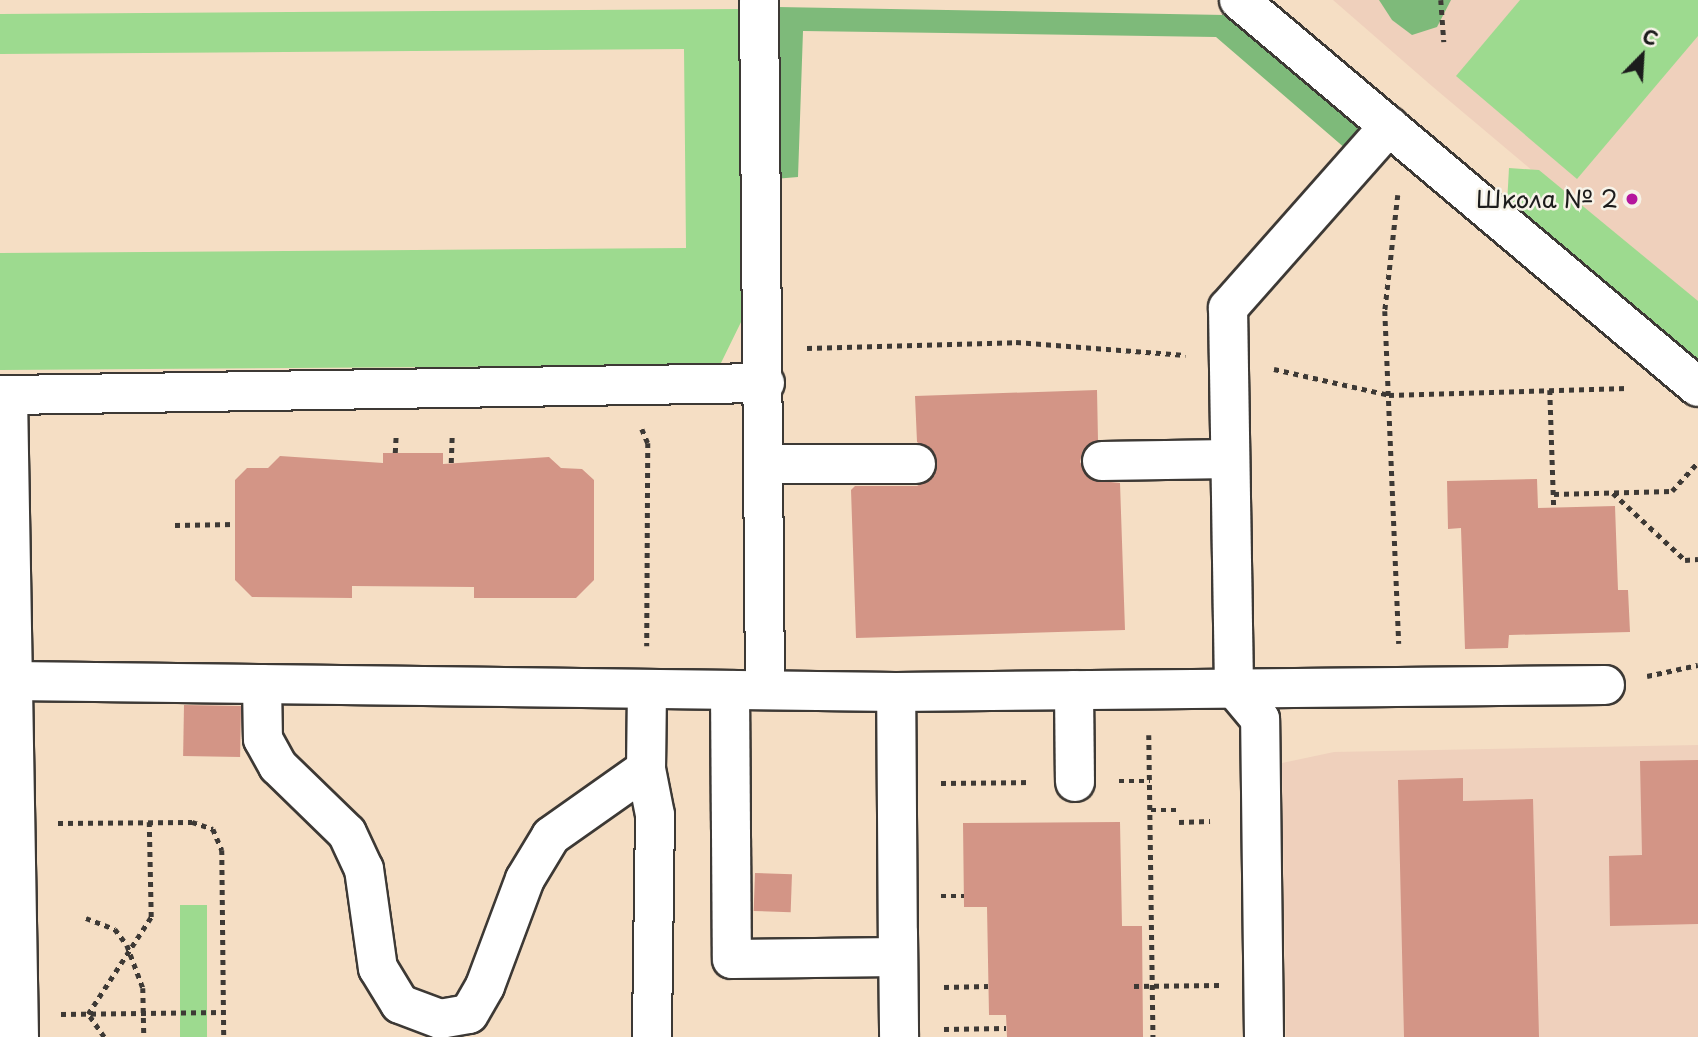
<!DOCTYPE html>
<meta charset="utf-8">
<style>
body{margin:0}
#map{position:relative;width:1698px;height:1037px;overflow:hidden;background:#f5dec4;font-family:"Playpen Sans",sans-serif}
div>[style]{position:absolute}
.built>*{inset:0;background:#efd0bc}
.green>*{inset:0;background:#9dda8f;transform-origin:0 0}
.forest>*{inset:0;background:#7eba7a}
.building>*{inset:0;background:#d39586;transform-origin:0 0}
.path>*{height:4.5px;margin-top:-2.25px;transform-origin:0;background:repeating-linear-gradient(90deg,#3d3935 0 5px,transparent 0 10px)}
.roads{filter:drop-shadow(2px 0 #3d3935) drop-shadow(-2px 0 #3d3935) drop-shadow(0 2px #3d3935) drop-shadow(0 -2px #3d3935)}
.minor>*{height:38px;margin:-19px;padding:0 19px;transform-origin:19px;border-radius:19px;background:#fff}
.dots>*{width:19px;height:19px;translate:-50% -50%;box-sizing:border-box;border:4px solid #f7f3e8;border-radius:50%}
span{translate:-50% -50%;white-space:nowrap;text-align:center;line-height:1.15;-webkit-text-stroke:5px #f7f3e8;paint-order:stroke}
.poi-label{font-size:24px;color:#1c1c1c}
.right{translate:-100% -50%;text-align:right}
.north{position:absolute;left:1607px;top:21px;width:70px;height:70px;-webkit-text-stroke:5px #f7f3e8;paint-order:stroke;rotate:24deg;font-size:19px;font-weight:700;line-height:28px;text-align:center;color:#1c1c1c}
.north::after{content:'';display:block;margin:auto;width:24px;height:32px;background:#1c1c1c;clip-path:polygon(50% 0,100% 100%,50% 72%,0 100%)}
</style>
<div id="map">
<div class="built">
<div style="clip-path:polygon(1333px 0,1698px 0,1698px 310px,1433px 87px)"></div>
<div style="clip-path:polygon(1698px 745px,1698px 1037px,1286px 1037px,1282px 763px,1334px 752px)"></div>
</div>
<div class="green">
<div style="clip-path:polygon(1520px 0,1698px 0,1698px 36px,1577px 179px,1456px 76px)"></div>
<div style="clip-path:polygon(740px 9px,743px 318px,720px 365px,0 370px,0 253px,686px 248px,684px 49px,0 54px,0 14px)"></div>
<div style="clip-path:polygon(1509px 168px,1539px 170px,1698px 301px,1698px 366px,1507px 204px)"></div>
<div style="left:180px;top:905px;width:27px;height:132px"></div>
</div>
<div class="forest">
<div style="clip-path:polygon(1379px 0,1451px 0,1437px 27px,1412px 35px,1392px 20px)"></div>
<div style="clip-path:polygon(777px 7px,1225px 15px,1362px 130px,1346px 149px,1216px 37px,803px 31px,798px 177px,774px 179px)"></div>
</div>
<div class="building">
<div style="clip-path:polygon(1097px 390px,1098px 440px,1083px 450px,1080px 462px,1092px 480px,1120px 483px,1125px 630px,856px 638px,851px 490px,855px 486px,917px 486px,935px 475px,935px 454px,917px 442px,915px 396px)"></div>
<div style="clip-path:polygon(383px 453px,443px 453px,443px 464px,549px 457px,561px 468px,582px 469px,594px 480px,594px 580px,576px 598px,474px 598px,474px 587px,352px 586px,352px 598px,252px 597px,235px 580px,235px 480px,247px 468px,268px 468px,280px 456px,383px 463px)"></div>
<div style="clip-path:polygon(1537px 479px,1538px 508px,1615px 506px,1618px 590px,1628px 590px,1630px 632px,1509px 635px,1508px 648px,1465px 649px,1461px 528px,1448px 529px,1447px 481px)"></div>
<div style="left:184px;top:705px;width:57px;height:51px;rotate:1deg"></div>
<div style="clip-path:polygon(1698px 760px,1698px 924px,1610px 926px,1609px 856px,1642px 855px,1640px 761px)"></div>
<div style="clip-path:polygon(1463px 778px,1463px 801px,1533px 799px,1539px 1037px,1404px 1037px,1398px 780px)"></div>
<div style="clip-path:polygon(1120px 822px,1122px 926px,1142px 926px,1143px 1037px,1007px 1037px,1006px 1015px,989px 1015px,987px 907px,964px 907px,963px 823px)"></div>
<div style="left:755px;top:873px;width:37px;height:38px;rotate:2deg"></div>
</div>
<div class="path">
<div style="left:1441px;top:0;width:42px;rotate:85.9deg"></div>
<div style="left:1398px;top:195px;width:117px;rotate:96.4deg"></div>
<div style="left:1385px;top:311px;width:333px;rotate:87.6deg"></div>
<div style="left:807px;top:348px;width:209px;rotate:-1.6deg"></div>
<div style="left:1016px;top:342px;width:170px;rotate:4.4deg"></div>
<div style="left:1274px;top:369px;width:118px;rotate:12.7deg"></div>
<div style="left:1389px;top:395px;width:238px;rotate:-1.7deg"></div>
<div style="left:1550px;top:390px;width:118px;rotate:88.1deg"></div>
<div style="left:642px;top:429px;width:15px;rotate:67deg"></div>
<div style="left:648px;top:443px;width:203px;rotate:90.3deg"></div>
<div style="left:395px;top:453px;width:20px;rotate:-87deg"></div>
<div style="left:451px;top:463px;width:30px;rotate:-88deg"></div>
<div style="left:1613px;top:493px;width:98px;rotate:42.9deg"></div>
<div style="left:1685px;top:560px;width:13px;rotate:-4deg"></div>
<div style="left:1554px;top:494px;width:118px;rotate:-1.5deg"></div>
<div style="left:1672px;top:491px;width:39px;rotate:-48deg"></div>
<div style="left:175px;top:525px;width:60px;rotate:-1deg"></div>
<div style="left:1647px;top:676px;width:52px;rotate:-12.2deg"></div>
<div style="left:1149px;top:735px;width:302px;rotate:89.2deg"></div>
<div style="left:1119px;top:781px;width:31px"></div>
<div style="left:941px;top:783px;width:89px;rotate:-0.6deg"></div>
<div style="left:1151px;top:810px;width:28px"></div>
<div style="left:1179px;top:822px;width:31px;rotate:-2deg"></div>
<div style="left:58px;top:823px;width:134px;rotate:-0.4deg"></div>
<div style="left:192px;top:822px;width:22px;rotate:18deg"></div>
<div style="left:213px;top:829px;width:23px;rotate:67deg"></div>
<div style="left:222px;top:850px;width:187px;rotate:89.4deg"></div>
<div style="left:941px;top:896px;width:23px"></div>
<div style="left:86px;top:918px;width:31px;rotate:21deg"></div>
<div style="left:115px;top:929px;width:20px;rotate:53deg"></div>
<div style="left:127px;top:945px;width:46px;rotate:69.6deg"></div>
<div style="left:143px;top:988px;width:49px;rotate:88.8deg"></div>
<div style="left:1134px;top:986px;width:86px;rotate:-0.7deg"></div>
<div style="left:944px;top:987px;width:44px;rotate:-1.3deg"></div>
<div style="left:61px;top:1014px;width:163px;rotate:-0.7deg"></div>
<div style="left:944px;top:1029px;width:62px;rotate:-0.9deg"></div>
<div style="left:104px;top:1037px;width:28px;rotate:-125deg"></div>
<div style="left:88px;top:1014px;width:116px;rotate:-57deg"></div>
<div style="left:151px;top:917px;width:95px;rotate:-91.2deg"></div>
</div>
<div class="roads">
<div class="minor">
<div style="left:759px;top:0;width:690px;rotate:89.5deg"></div>
<div style="left:1239px;top:0;width:600px;rotate:40.14deg"></div>
<div style="left:0;top:395px;width:8px"></div>
<div style="left:8px;top:395px;width:642px;rotate:89.02deg"></div>
<div style="left:8px;top:395px;width:757px;rotate:-0.91deg"></div>
<div style="left:1102px;top:461px;width:128px;rotate:-0.9deg"></div>
<div style="left:765px;top:464px;width:151px"></div>
<div style="left:13px;top:681px;width:883px;rotate:0.71deg"></div>
<div style="left:896px;top:692px;width:709px;rotate:-0.57deg"></div>
<div style="left:262px;top:684px;width:55px;rotate:89deg"></div>
<div style="left:263px;top:739px;width:31px;rotate:61deg"></div>
<div style="left:278px;top:766px;width:96px;rotate:44.2deg"></div>
<div style="left:347px;top:833px;width:40px;rotate:65deg"></div>
<div style="left:364px;top:869px;width:100px;rotate:82deg"></div>
<div style="left:378px;top:968px;width:42px;rotate:58.6deg"></div>
<div style="left:400px;top:1004px;width:43px;rotate:20.6deg"></div>
<div style="left:440px;top:1019px;width:29px;rotate:-10deg"></div>
<div style="left:469px;top:1014px;width:32px;rotate:-60deg"></div>
<div style="left:485px;top:986px;width:114px;rotate:-69.5deg"></div>
<div style="left:525px;top:879px;width:50px;rotate:-58.8deg"></div>
<div style="left:551px;top:836px;width:116px;rotate:-35.2deg"></div>
<div style="left:647px;top:689px;width:80px;rotate:90.7deg"></div>
<div style="left:646px;top:769px;width:47px;rotate:78.9deg"></div>
<div style="left:655px;top:815px;width:222px;rotate:90.8deg"></div>
<div style="left:730px;top:690px;width:269px;rotate:89.6deg"></div>
<div style="left:732px;top:959px;width:166px;rotate:-0.7deg"></div>
<div style="left:898px;top:957px;width:265px;rotate:-90.4deg"></div>
<div style="left:1074px;top:690px;width:92px;rotate:89.4deg"></div>
<div style="left:898px;top:933px;width:104px;rotate:89.4deg"></div>
<div style="left:1264px;top:1037px;width:318px;rotate:-90.7deg"></div>
<div style="left:1260px;top:719px;width:40px;rotate:-130deg"></div>
<div style="left:1234px;top:688px;width:380px;rotate:-90.9deg"></div>
<div style="left:1228px;top:308px;width:243px;rotate:-48.5deg"></div>
</div>
</div>
<div class="dots">
<div style="left:1632px;top:199px;background:#b5179e"></div>
</div>
<div class="poi-label">
<span class="right" style="left:1618px;top:199px">Школа № 2</span>
</div>
<div class="north">С</div>
</div>
